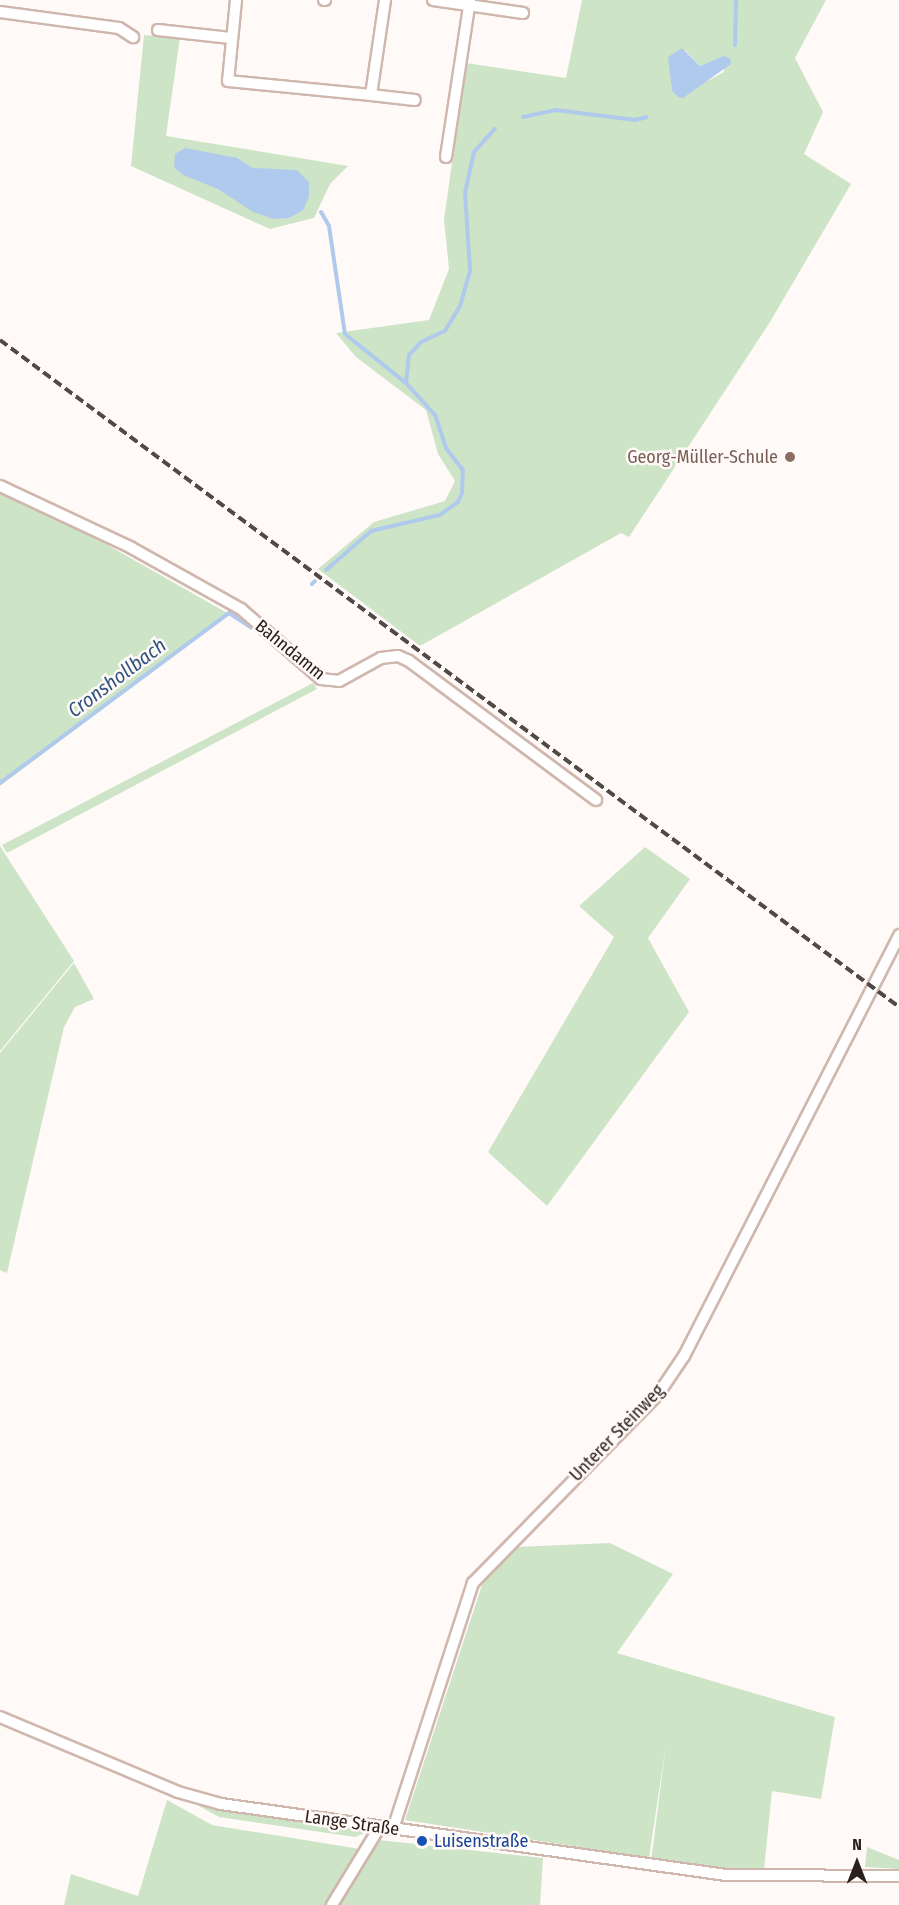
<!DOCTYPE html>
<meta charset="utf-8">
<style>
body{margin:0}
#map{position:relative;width:899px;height:1905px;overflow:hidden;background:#fffaf8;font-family:"Fira Sans Condensed",sans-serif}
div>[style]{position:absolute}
.green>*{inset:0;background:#cde4c6}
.water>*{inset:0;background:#afcaec}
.stream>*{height:4px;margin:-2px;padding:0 2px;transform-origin:2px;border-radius:2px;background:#afcaec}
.roads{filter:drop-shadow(2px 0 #cfb7ad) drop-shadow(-2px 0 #cfb7ad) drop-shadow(0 2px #cfb7ad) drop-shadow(0 -2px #cfb7ad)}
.minor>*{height:10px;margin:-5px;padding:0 5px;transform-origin:5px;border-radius:5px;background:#fff}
.rail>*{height:4px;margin-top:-2px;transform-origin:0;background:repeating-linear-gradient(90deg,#514945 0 9px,transparent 0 13.5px)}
.dots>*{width:16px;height:16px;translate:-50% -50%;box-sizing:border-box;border:3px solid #fffaf8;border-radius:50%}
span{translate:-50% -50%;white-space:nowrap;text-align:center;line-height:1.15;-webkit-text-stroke:5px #fffaf8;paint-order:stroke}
.education-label{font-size:18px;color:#785e54}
.right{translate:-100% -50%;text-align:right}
.street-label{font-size:18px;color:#2a211d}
.transit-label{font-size:18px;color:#164399}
.left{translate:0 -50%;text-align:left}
.water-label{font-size:20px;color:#2d5380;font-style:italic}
.north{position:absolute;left:827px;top:1833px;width:60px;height:60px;-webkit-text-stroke:4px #fffaf8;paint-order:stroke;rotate:0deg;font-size:16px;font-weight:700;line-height:24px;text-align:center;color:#2a211d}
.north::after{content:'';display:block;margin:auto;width:21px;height:27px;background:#2a211d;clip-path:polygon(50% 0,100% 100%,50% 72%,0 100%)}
</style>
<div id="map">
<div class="green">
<div style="clip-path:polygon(evenodd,582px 0,826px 0,795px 58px,823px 112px,804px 154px,851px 184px,770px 322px,629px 537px,621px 533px,420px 646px,318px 569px,374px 522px,445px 501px,455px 481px,438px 454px,426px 410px,356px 357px,336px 333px,429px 320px,449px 269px,444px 220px,466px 63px,566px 78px,582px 0,685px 50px,700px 66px,723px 56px,724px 72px,678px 97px,672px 91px,670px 71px,685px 50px)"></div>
<div style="clip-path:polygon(144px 35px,180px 38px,166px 136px,348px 166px,330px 184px,314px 218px,270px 229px,131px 166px)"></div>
<div style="clip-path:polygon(0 493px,83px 531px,229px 614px,0 786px)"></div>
<div style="clip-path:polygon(313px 683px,317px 689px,7px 853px,2px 845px)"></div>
<div style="clip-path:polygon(0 846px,74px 961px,0 1051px)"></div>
<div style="clip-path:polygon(645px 847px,690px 879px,648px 938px,689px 1012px,547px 1206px,488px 1152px,614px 937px,579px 906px)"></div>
<div style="clip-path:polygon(74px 963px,94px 999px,75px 1007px,64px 1027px,7px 1273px,0 1270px,0 1053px)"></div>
<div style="clip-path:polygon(610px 1543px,673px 1574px,617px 1653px,835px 1717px,821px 1799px,772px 1791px,764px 1869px,729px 1871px,651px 1862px,666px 1744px,649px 1858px,405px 1820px,482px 1585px,517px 1547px)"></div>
<div style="clip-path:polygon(167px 1800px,212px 1825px,360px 1849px,326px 1905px,64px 1905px,71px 1874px,138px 1896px)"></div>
<div style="clip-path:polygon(188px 1800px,218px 1808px,369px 1831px,355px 1837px,219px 1817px)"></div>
<div style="clip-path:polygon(379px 1840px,543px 1858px,540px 1905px,339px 1905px)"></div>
<div style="clip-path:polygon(867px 1847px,899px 1860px,899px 1869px,865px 1867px)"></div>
</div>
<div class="water">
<div style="clip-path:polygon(682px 48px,700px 66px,723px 56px,730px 58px,731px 64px,683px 98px,678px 97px,672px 91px,668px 57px)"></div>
<div style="clip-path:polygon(185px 148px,237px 158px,253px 168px,297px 170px,309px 182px,309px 197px,303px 210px,289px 218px,274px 219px,253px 212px,218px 189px,183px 175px,174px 167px,175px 154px)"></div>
</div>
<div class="stream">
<div style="left:735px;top:45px;width:45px;rotate:-88.7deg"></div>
<div style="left:523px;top:117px;width:33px;rotate:-12deg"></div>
<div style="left:555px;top:110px;width:81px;rotate:7.1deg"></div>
<div style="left:635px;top:120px;width:12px;rotate:-14deg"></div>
<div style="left:321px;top:212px;width:16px;rotate:60deg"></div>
<div style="left:329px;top:226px;width:109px;rotate:81.6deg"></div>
<div style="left:345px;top:334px;width:78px;rotate:38.8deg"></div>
<div style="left:326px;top:570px;width:60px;rotate:-40.9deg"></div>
<div style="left:371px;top:531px;width:71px;rotate:-13.1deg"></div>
<div style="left:440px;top:515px;width:22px;rotate:-36deg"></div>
<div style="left:458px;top:502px;width:10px;rotate:-66deg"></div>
<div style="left:462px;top:493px;width:23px;rotate:-88deg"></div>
<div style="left:463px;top:470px;width:28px;rotate:-128deg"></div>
<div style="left:446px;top:448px;width:35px;rotate:-108deg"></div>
<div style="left:435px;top:415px;width:43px;rotate:-132.2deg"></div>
<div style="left:406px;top:383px;width:28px;rotate:-84deg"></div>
<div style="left:409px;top:355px;width:18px;rotate:-47deg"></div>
<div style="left:421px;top:342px;width:26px;rotate:-25deg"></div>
<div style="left:445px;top:331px;width:29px;rotate:-59deg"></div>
<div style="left:460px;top:306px;width:37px;rotate:-74deg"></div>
<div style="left:470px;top:270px;width:77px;rotate:-93.7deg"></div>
<div style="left:465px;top:193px;width:42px;rotate:-77.6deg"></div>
<div style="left:474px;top:152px;width:31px;rotate:-48deg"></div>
<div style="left:312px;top:584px;width:4px;rotate:-45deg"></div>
<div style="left:0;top:783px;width:285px;rotate:-36.6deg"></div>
<div style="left:229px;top:613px;width:27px;rotate:33deg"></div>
</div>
<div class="roads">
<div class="minor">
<div style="left:236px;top:0;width:81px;rotate:95.6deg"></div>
<div style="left:228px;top:81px;width:144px;rotate:5.6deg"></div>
<div style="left:371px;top:95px;width:96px;rotate:-81.6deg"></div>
<div style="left:324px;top:0;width:1px"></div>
<div style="left:433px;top:0;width:91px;rotate:8.2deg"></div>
<div style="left:0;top:12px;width:120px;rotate:7.7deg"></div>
<div style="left:119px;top:28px;width:17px;rotate:33deg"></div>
<div style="left:158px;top:30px;width:73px;rotate:6.3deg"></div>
<div style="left:371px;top:95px;width:44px;rotate:6.5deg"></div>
<div style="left:446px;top:157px;width:159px;rotate:-81.3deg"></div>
<div style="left:0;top:486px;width:144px;rotate:25.1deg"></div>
<div style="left:130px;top:547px;width:127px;rotate:29.2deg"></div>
<div style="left:241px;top:609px;width:106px;rotate:41.2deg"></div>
<div style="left:321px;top:679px;width:18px;rotate:6deg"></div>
<div style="left:339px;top:681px;width:48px;rotate:-28.7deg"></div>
<div style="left:381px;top:658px;width:17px;rotate:-7deg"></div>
<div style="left:398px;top:656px;width:12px;rotate:24deg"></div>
<div style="left:409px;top:661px;width:233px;rotate:36.6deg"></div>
<div style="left:0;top:1717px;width:193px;rotate:22.8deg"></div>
<div style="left:178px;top:1792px;width:45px;rotate:15.6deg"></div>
<div style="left:221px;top:1804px;width:510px;rotate:8deg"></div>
<div style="left:726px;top:1875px;width:173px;rotate:0.3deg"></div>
<div style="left:393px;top:1829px;width:259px;rotate:-72deg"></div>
<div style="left:473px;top:1583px;width:266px;rotate:-45.6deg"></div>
<div style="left:659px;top:1393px;width:45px;rotate:-56deg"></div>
<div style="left:684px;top:1356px;width:473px;rotate:-62.9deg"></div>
<div style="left:332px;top:1905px;width:90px;rotate:-58.6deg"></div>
</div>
</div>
<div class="rail">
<div style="left:0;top:340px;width:1119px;rotate:36.57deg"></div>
</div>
<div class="dots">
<div style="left:790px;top:457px;background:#8d6e63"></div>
<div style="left:422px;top:1841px;background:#1a4fb4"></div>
</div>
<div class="education-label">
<span class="right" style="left:778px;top:457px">Georg-Müller-Schule</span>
</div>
<div class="street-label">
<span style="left:290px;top:650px;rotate:39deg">Bahndamm</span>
<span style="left:617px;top:1433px;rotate:-46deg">Unterer Steinweg</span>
<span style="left:352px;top:1823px;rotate:8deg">Lange Straße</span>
</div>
<div class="transit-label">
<span class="left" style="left:434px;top:1841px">Luisenstraße</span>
</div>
<div class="water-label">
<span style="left:117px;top:678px;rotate:-37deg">Cronshollbach</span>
</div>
<div class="north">N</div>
</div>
